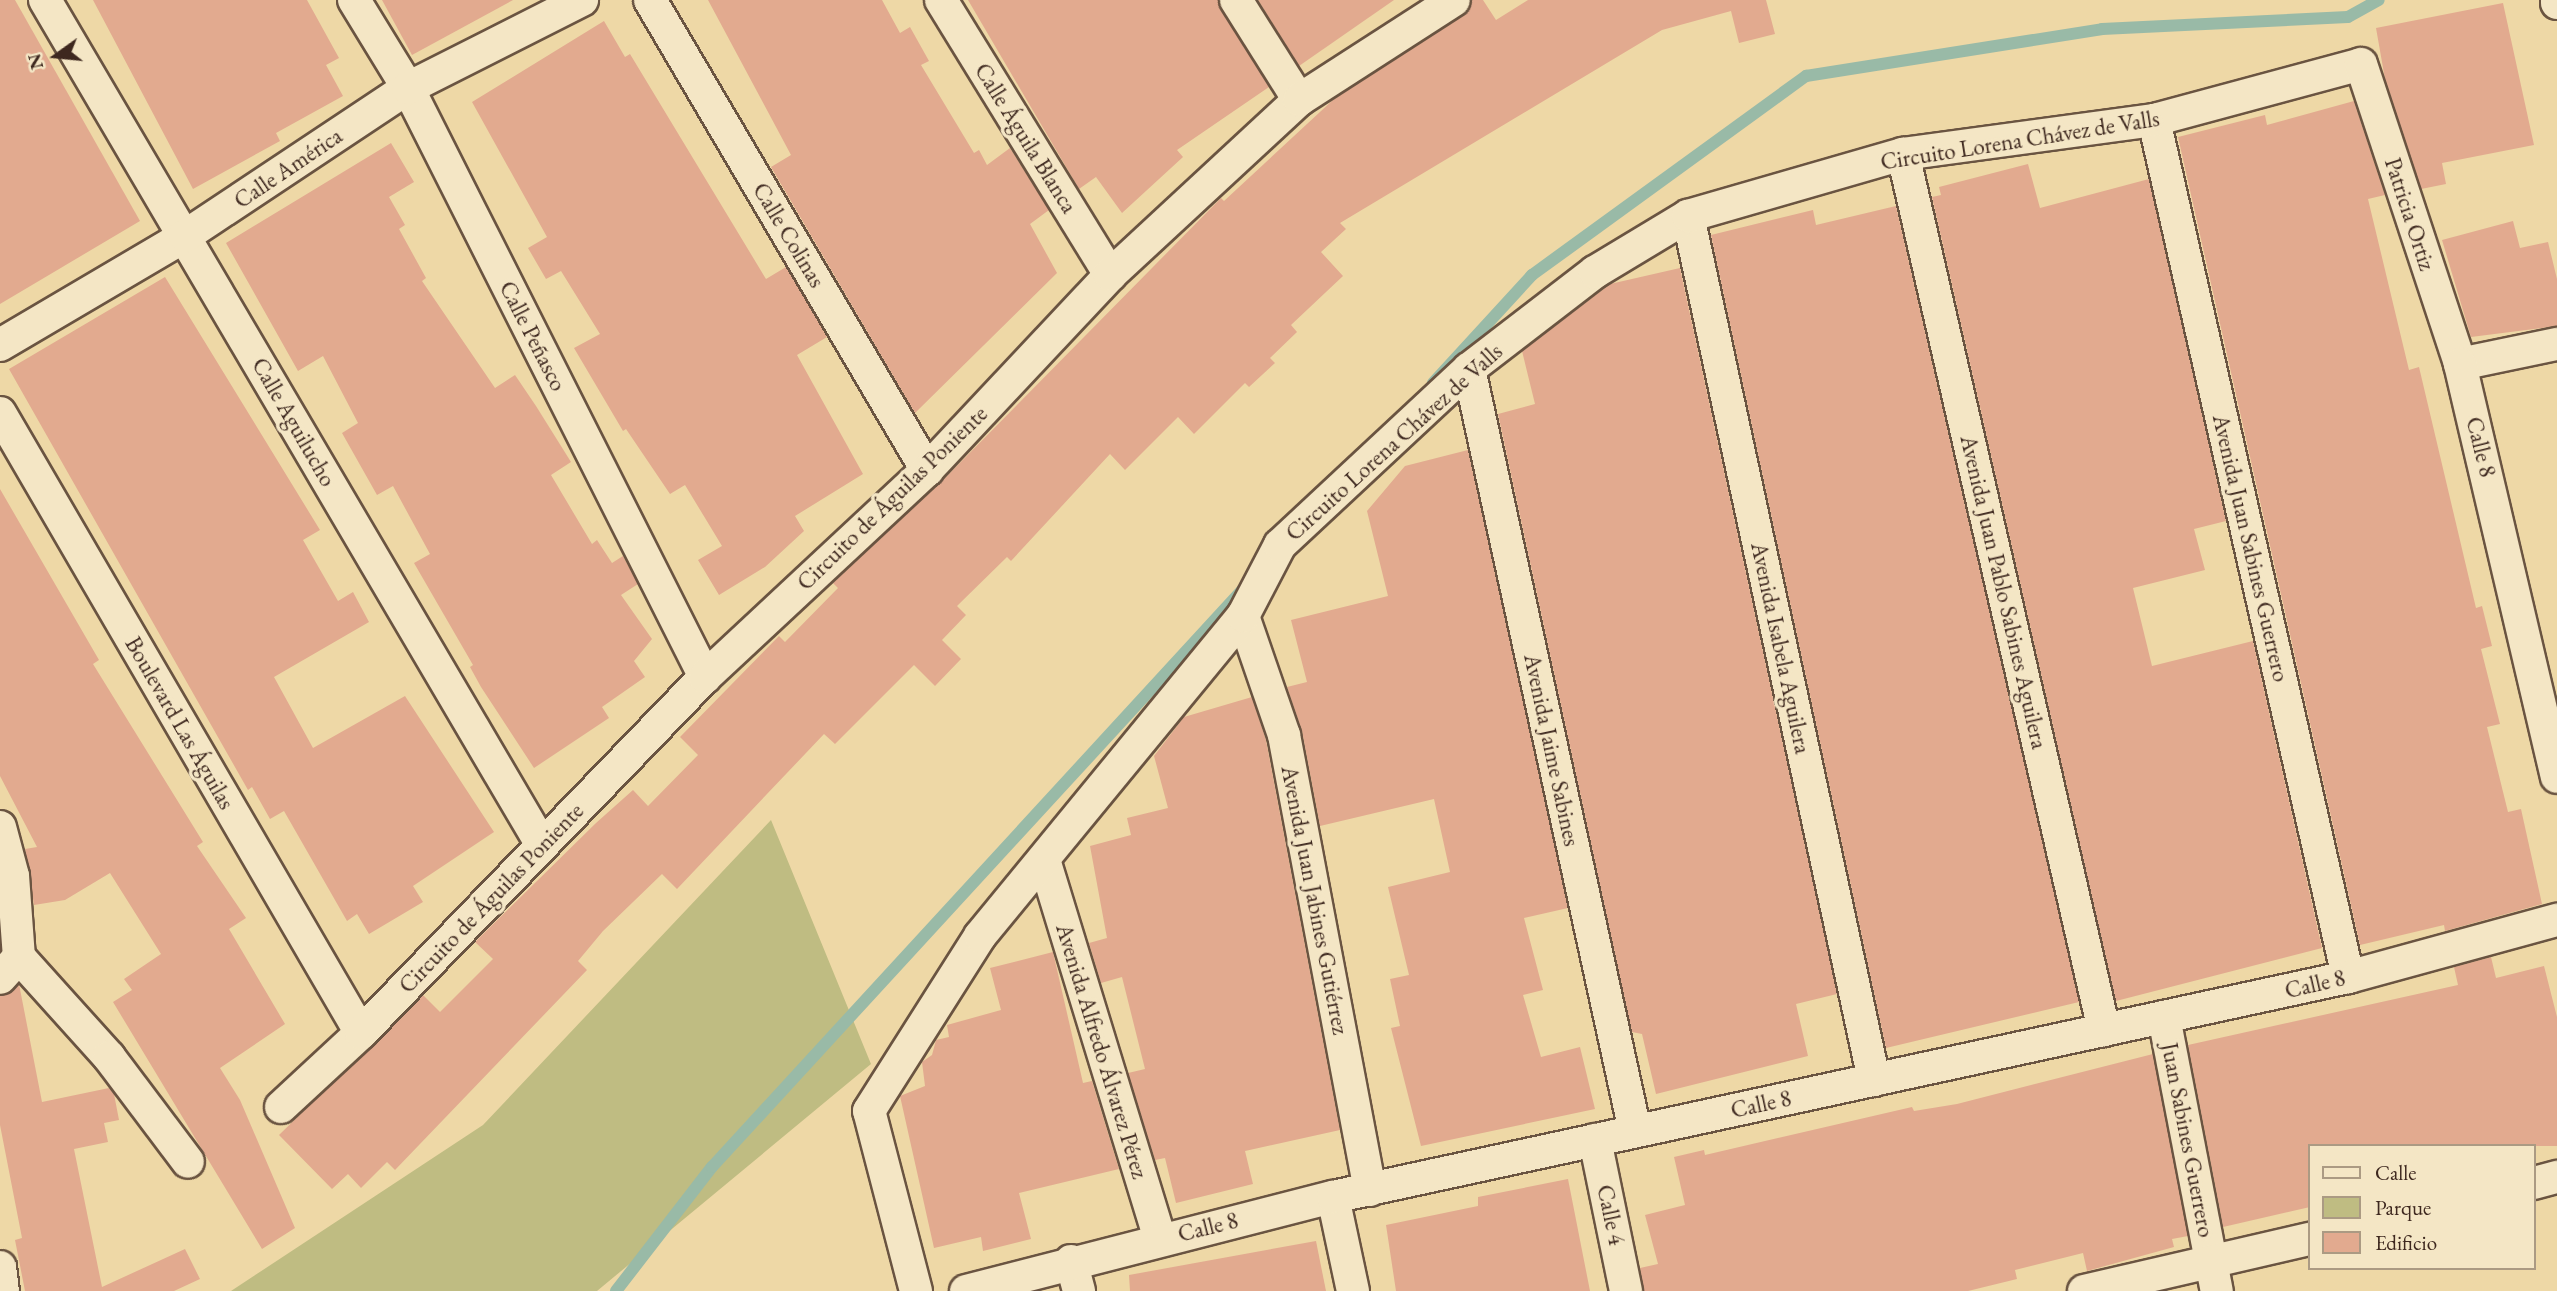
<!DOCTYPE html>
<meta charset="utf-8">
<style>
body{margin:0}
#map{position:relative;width:2557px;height:1291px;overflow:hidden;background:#eed8a6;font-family:"EB Garamond",serif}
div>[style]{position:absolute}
.green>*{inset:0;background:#bfbc82}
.stream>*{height:12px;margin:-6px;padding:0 6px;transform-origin:6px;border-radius:6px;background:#99baa7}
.building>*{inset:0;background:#e2aa8f}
.roads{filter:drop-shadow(2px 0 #6a5441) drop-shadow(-2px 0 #6a5441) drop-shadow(0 2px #6a5441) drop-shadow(0 -2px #6a5441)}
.minor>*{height:32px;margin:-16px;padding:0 16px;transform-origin:16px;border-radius:16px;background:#f4e6c5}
span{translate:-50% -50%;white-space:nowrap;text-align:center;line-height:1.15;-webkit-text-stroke:7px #f4e6c5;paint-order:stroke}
.street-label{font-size:23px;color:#3e281f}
.legend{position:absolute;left:2308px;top:1144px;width:228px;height:126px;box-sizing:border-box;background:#f4e6c5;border:2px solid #ab9a83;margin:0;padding:9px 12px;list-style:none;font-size:21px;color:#3e281f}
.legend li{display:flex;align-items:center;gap:14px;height:35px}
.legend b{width:35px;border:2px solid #ab9a83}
.north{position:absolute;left:21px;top:21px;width:70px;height:70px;-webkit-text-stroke:5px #f4e6c5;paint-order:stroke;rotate:255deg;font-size:19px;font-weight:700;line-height:28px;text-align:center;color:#3e281f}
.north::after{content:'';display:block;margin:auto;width:24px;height:32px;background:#3e281f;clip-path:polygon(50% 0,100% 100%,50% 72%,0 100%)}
</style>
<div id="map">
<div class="green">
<div style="clip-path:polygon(771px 820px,871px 1064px,597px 1291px,231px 1291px,483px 1125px)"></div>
</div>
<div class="stream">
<div style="left:1433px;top:383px;width:147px;rotate:-47.5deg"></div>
<div style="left:1532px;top:275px;width:339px;rotate:-36deg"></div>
<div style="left:1806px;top:76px;width:300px;rotate:-9deg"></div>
<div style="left:2102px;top:29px;width:246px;rotate:-2.8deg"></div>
<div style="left:2348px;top:17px;width:35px;rotate:-29deg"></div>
<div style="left:616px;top:1291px;width:157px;rotate:-52.3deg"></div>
<div style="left:712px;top:1167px;width:788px;rotate:-47.42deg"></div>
</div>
<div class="building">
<div style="clip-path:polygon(0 0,15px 0,140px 221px,0 304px)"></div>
<div style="clip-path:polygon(93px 0,307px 0,339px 58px,326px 65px,343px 96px,276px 133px,280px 141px,193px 189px)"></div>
<div style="clip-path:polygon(382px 0,513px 0,412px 55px)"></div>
<div style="clip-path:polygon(708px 0,882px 0,900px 33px,910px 27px,929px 61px,921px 65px,974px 153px,979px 150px,987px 165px,1010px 148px,1049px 210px,1030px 224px,1057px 273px,915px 413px,771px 167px,791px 155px)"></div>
<div style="clip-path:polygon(968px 0,1218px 0,1269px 87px,1177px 150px,1183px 157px,1122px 213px,1096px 177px,1079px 189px)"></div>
<div style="clip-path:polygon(1258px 0,1394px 0,1299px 66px)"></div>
<div style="clip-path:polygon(1472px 0,1483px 0,1496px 20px,1528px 0,1766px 0,1775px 34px,1739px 43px,1731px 11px,1662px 30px,1340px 223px,1346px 229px,1321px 252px,1343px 276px,1291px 325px,1297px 332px,1270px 358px,1275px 363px,1249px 387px,1245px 383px,1194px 434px,1178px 417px,1125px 470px,1110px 454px,1011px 561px,1007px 557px,957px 606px,966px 615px,942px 640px,961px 659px,935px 686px,914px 665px,835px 744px,824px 734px,677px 889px,662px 874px,603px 931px,578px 961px,587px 970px,395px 1170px,387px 1162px,361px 1188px,348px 1174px,332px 1189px,279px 1135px,423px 995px,440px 1012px,493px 959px,475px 942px,596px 823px,633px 790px,648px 806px,698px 755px,680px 737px,779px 636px,785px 642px,838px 588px,833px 583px,940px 483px,1221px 198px,1224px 201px,1334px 99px,1464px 15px)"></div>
<div style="clip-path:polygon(2503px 3px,2534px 145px,2442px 163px,2446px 184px,2421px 189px,2385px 79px,2376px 28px)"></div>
<div style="clip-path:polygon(604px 21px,625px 57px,630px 54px,766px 279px,786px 267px,827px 337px,797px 355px,863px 474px,795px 516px,804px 531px,765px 567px,719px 595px,698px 560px,722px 546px,685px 485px,670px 494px,626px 429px,623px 431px,574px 348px,600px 334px,561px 271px,546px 279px,528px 248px,547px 237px,472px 102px)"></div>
<div style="clip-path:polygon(2354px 101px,2385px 195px,2368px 199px,2409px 370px,2419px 367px,2476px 608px,2482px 606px,2492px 646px,2481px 649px,2500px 724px,2487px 727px,2508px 812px,2521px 809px,2542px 904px,2445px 931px,2444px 925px,2360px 945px,2178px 137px,2265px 115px,2267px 125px)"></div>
<div style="clip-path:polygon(391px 143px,414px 182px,389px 197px,405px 225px,399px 229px,426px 278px,422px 281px,495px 388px,515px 375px,536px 406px,571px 462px,551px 475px,592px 544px,597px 540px,612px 563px,623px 556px,638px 584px,621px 595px,652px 639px,634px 661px,645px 677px,602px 707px,609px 718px,534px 768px,481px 687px,470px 667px,473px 665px,414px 563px,430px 554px,393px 486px,377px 495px,342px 433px,358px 423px,323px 356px,298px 371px,226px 243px)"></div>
<div style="clip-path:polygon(2028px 164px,2040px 208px,2149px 179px,2226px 521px,2194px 529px,2205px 570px,2133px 588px,2152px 666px,2253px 641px,2322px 948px,2116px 1001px,1932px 197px,1941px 195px,1939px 187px)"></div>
<div style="clip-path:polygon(1896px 206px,2079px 1002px,1886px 1048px,1711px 235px,1813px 210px,1816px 225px)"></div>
<div style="clip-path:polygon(2513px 221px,2520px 248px,2548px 242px,2557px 279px,2557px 326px,2471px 337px,2442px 240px)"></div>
<div style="clip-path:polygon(1680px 268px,1837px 994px,1796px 1004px,1808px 1056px,1656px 1094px,1642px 1034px,1632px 1032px,1498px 414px,1535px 404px,1522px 351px,1610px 284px)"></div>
<div style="clip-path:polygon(165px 277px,320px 530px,303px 540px,338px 601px,353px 592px,369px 622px,274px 677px,313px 748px,405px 696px,494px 832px,413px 886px,423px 902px,369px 934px,357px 914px,347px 921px,284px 811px,270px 819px,252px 787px,248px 790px,9px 369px)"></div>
<div style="clip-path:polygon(1468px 450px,1568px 908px,1524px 918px,1543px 990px,1523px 995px,1541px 1057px,1580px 1047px,1595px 1109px,1421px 1146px,1391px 1028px,1400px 1026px,1390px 979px,1409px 975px,1388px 887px,1450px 872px,1434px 799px,1320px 826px,1302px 731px,1287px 687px,1307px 682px,1291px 620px,1388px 596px,1367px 511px,1405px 466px)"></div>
<div style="clip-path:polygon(0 489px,99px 660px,93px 664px,203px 842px,197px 846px,246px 918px,229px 929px,285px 1024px,220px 1068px,240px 1100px,295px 1228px,262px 1249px,113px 1002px,132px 990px,124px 979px,161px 954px,110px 873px,65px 900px,34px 905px,25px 849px,37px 847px,0 776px)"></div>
<div style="clip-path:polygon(1252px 697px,1266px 740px,1340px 1130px,1245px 1151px,1253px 1184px,1176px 1203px,1165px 1158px,1155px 1160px,1128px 1073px,1145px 1069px,1122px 977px,1101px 983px,1089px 943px,1107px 938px,1090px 846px,1131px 835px,1127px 818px,1168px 808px,1154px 756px,1184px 717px)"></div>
<div style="clip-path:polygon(1053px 952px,1083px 1083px,1092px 1081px,1119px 1169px,1019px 1193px,1031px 1239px,983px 1251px,981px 1237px,934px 1248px,900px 1096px,925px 1086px,922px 1062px,932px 1055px,936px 1040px,949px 1037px,947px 1025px,1001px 1010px,990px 968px)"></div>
<div style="clip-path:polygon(2491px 957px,2496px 978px,2544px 966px,2557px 1017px,2557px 1146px,2310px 1146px,2310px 1207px,2223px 1227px,2188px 1045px,2458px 985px,2454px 967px)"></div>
<div style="clip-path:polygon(19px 984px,42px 1102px,109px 1088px,114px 1094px,119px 1120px,104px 1123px,108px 1142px,74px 1149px,102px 1287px,185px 1249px,200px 1279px,174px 1291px,25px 1291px,15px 1240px,22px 1238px,0 1125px,0 996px)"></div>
<div style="clip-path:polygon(2153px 1054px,2188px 1236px,2172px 1239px,2174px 1247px,2087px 1271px,2083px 1253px,2015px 1270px,2017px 1279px,1968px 1291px,1644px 1291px,1640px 1268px,1658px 1264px,1645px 1215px,1685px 1205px,1674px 1157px,1704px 1150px,1705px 1155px,1912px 1107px,1914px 1111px,1957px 1104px)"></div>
<div style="clip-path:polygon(1568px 1179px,1590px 1291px,1396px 1291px,1386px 1225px,1478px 1206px,1478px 1197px)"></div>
<div style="clip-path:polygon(1316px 1241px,1326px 1291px,1130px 1291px,1129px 1275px)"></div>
</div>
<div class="roads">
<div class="minor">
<div style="left:45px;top:0;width:980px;rotate:59.54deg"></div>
<div style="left:354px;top:0;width:103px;rotate:58.5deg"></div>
<div style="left:408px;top:88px;width:660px;rotate:63.24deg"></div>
<div style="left:650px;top:0;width:546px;rotate:59.49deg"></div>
<div style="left:941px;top:0;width:323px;rotate:58.4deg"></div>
<div style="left:1236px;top:0;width:118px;rotate:57.8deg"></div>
<div style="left:2557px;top:0;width:3px;rotate:90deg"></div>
<div style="left:2154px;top:120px;width:879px;rotate:77.24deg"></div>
<div style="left:1903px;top:154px;width:899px;rotate:77.08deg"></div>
<div style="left:1688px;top:216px;width:884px;rotate:77.85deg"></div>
<div style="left:0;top:345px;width:215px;rotate:-30.5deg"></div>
<div style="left:185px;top:236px;width:268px;rotate:-33.6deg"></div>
<div style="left:408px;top:88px;width:195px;rotate:-26.8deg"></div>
<div style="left:2460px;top:364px;width:99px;rotate:-11.7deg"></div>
<div style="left:1469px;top:369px;width:780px;rotate:77.71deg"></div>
<div style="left:0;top:413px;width:717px;rotate:59.79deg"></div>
<div style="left:1243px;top:616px;width:126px;rotate:71deg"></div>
<div style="left:1284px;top:735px;width:463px;rotate:79.3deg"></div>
<div style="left:0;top:827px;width:51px;rotate:75.1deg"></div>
<div style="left:13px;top:876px;width:81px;rotate:85.8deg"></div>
<div style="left:19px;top:957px;width:28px;rotate:132deg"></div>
<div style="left:1045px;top:863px;width:393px;rotate:73deg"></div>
<div style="left:19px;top:957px;width:135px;rotate:48deg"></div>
<div style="left:109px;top:1057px;width:131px;rotate:53deg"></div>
<div style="left:2164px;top:1017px;width:279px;rotate:79.1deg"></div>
<div style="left:281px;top:1107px;width:109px;rotate:-42.8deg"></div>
<div style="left:361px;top:1033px;width:495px;rotate:-46deg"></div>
<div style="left:705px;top:677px;width:304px;rotate:-43deg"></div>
<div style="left:927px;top:470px;width:267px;rotate:-46.8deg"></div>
<div style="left:1110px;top:275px;width:258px;rotate:-42.8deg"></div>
<div style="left:1299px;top:100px;width:184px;rotate:-32.8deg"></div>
<div style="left:1595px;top:1140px;width:154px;rotate:78.4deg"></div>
<div style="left:2534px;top:1183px;width:24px;rotate:-15deg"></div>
<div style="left:1333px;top:1197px;width:96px;rotate:78deg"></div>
<div style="left:1071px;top:1261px;width:31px;rotate:75deg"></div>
<div style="left:0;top:1267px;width:24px;rotate:83deg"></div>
<div style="left:916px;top:1291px;width:186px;rotate:-104.6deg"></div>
<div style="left:869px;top:1111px;width:207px;rotate:-57.6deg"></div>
<div style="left:980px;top:936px;width:414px;rotate:-50.6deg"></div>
<div style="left:1243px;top:616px;width:80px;rotate:-62.5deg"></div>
<div style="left:1280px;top:545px;width:258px;rotate:-43deg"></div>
<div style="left:1469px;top:369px;width:159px;rotate:-37.6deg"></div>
<div style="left:1595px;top:272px;width:109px;rotate:-31.1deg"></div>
<div style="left:1688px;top:216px;width:224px;rotate:-16.1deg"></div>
<div style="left:1903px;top:154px;width:253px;rotate:-7.7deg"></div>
<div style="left:2154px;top:120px;width:214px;rotate:-15.1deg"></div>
<div style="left:2361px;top:64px;width:316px;rotate:71.7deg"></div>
<div style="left:2460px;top:364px;width:424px;rotate:76.8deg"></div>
<div style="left:966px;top:1291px;width:379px;rotate:-14.4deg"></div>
<div style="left:1333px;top:1197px;width:1039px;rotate:-12.23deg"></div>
<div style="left:2348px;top:977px;width:217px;rotate:-15.3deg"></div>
<div style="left:2084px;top:1291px;width:232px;rotate:-13deg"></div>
</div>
</div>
<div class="street-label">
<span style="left:1026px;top:138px;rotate:58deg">Calle Águila Blanca</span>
<span style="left:2020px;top:140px;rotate:-9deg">Circuito Lorena Chávez de Valls</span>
<span style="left:288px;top:168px;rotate:-34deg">Calle América</span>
<span style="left:2410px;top:214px;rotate:72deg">Patricia Ortiz</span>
<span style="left:789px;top:235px;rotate:59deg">Calle Colinas</span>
<span style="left:533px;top:336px;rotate:63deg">Calle Peñasco</span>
<span style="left:294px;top:422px;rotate:60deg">Calle Aguilucho</span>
<span style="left:1394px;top:442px;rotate:-42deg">Circuito Lorena Chávez de Valls</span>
<span style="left:2481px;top:447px;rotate:76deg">Calle 8</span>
<span style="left:892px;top:498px;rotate:-44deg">Circuito de Águilas Poniente</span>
<span style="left:2251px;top:548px;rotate:77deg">Avenida Juan Sabines Guerrero</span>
<span style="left:2004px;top:592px;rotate:77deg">Avenida Juan Pablo Sabines Aguilera</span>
<span style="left:1781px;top:648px;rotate:78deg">Avenida Isabela Aguilera</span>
<span style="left:180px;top:723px;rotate:60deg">Boulevard Las Águilas</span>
<span style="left:1552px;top:750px;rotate:78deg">Avenida Jaime Sabines</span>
<span style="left:491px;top:898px;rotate:-46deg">Circuito de Águilas Poniente</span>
<span style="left:1315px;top:900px;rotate:79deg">Avenida Juan Jabines Gutiérrez</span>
<span style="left:2315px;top:984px;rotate:-13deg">Calle 8</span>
<span style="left:1102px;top:1051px;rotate:73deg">Avenida Alfredo Álvarez Pérez</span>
<span style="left:1761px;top:1104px;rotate:-12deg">Calle 8</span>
<span style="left:2188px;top:1140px;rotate:79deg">Juan Sabines Guerrero</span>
<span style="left:1611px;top:1215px;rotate:78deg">Calle 4</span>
<span style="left:1208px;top:1227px;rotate:-14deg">Calle 8</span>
</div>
<ul class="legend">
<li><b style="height:9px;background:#f4e6c5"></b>Calle</li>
<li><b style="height:19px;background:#bfbc82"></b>Parque</li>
<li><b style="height:19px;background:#e2aa8f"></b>Edificio</li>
</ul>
<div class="north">N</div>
</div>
